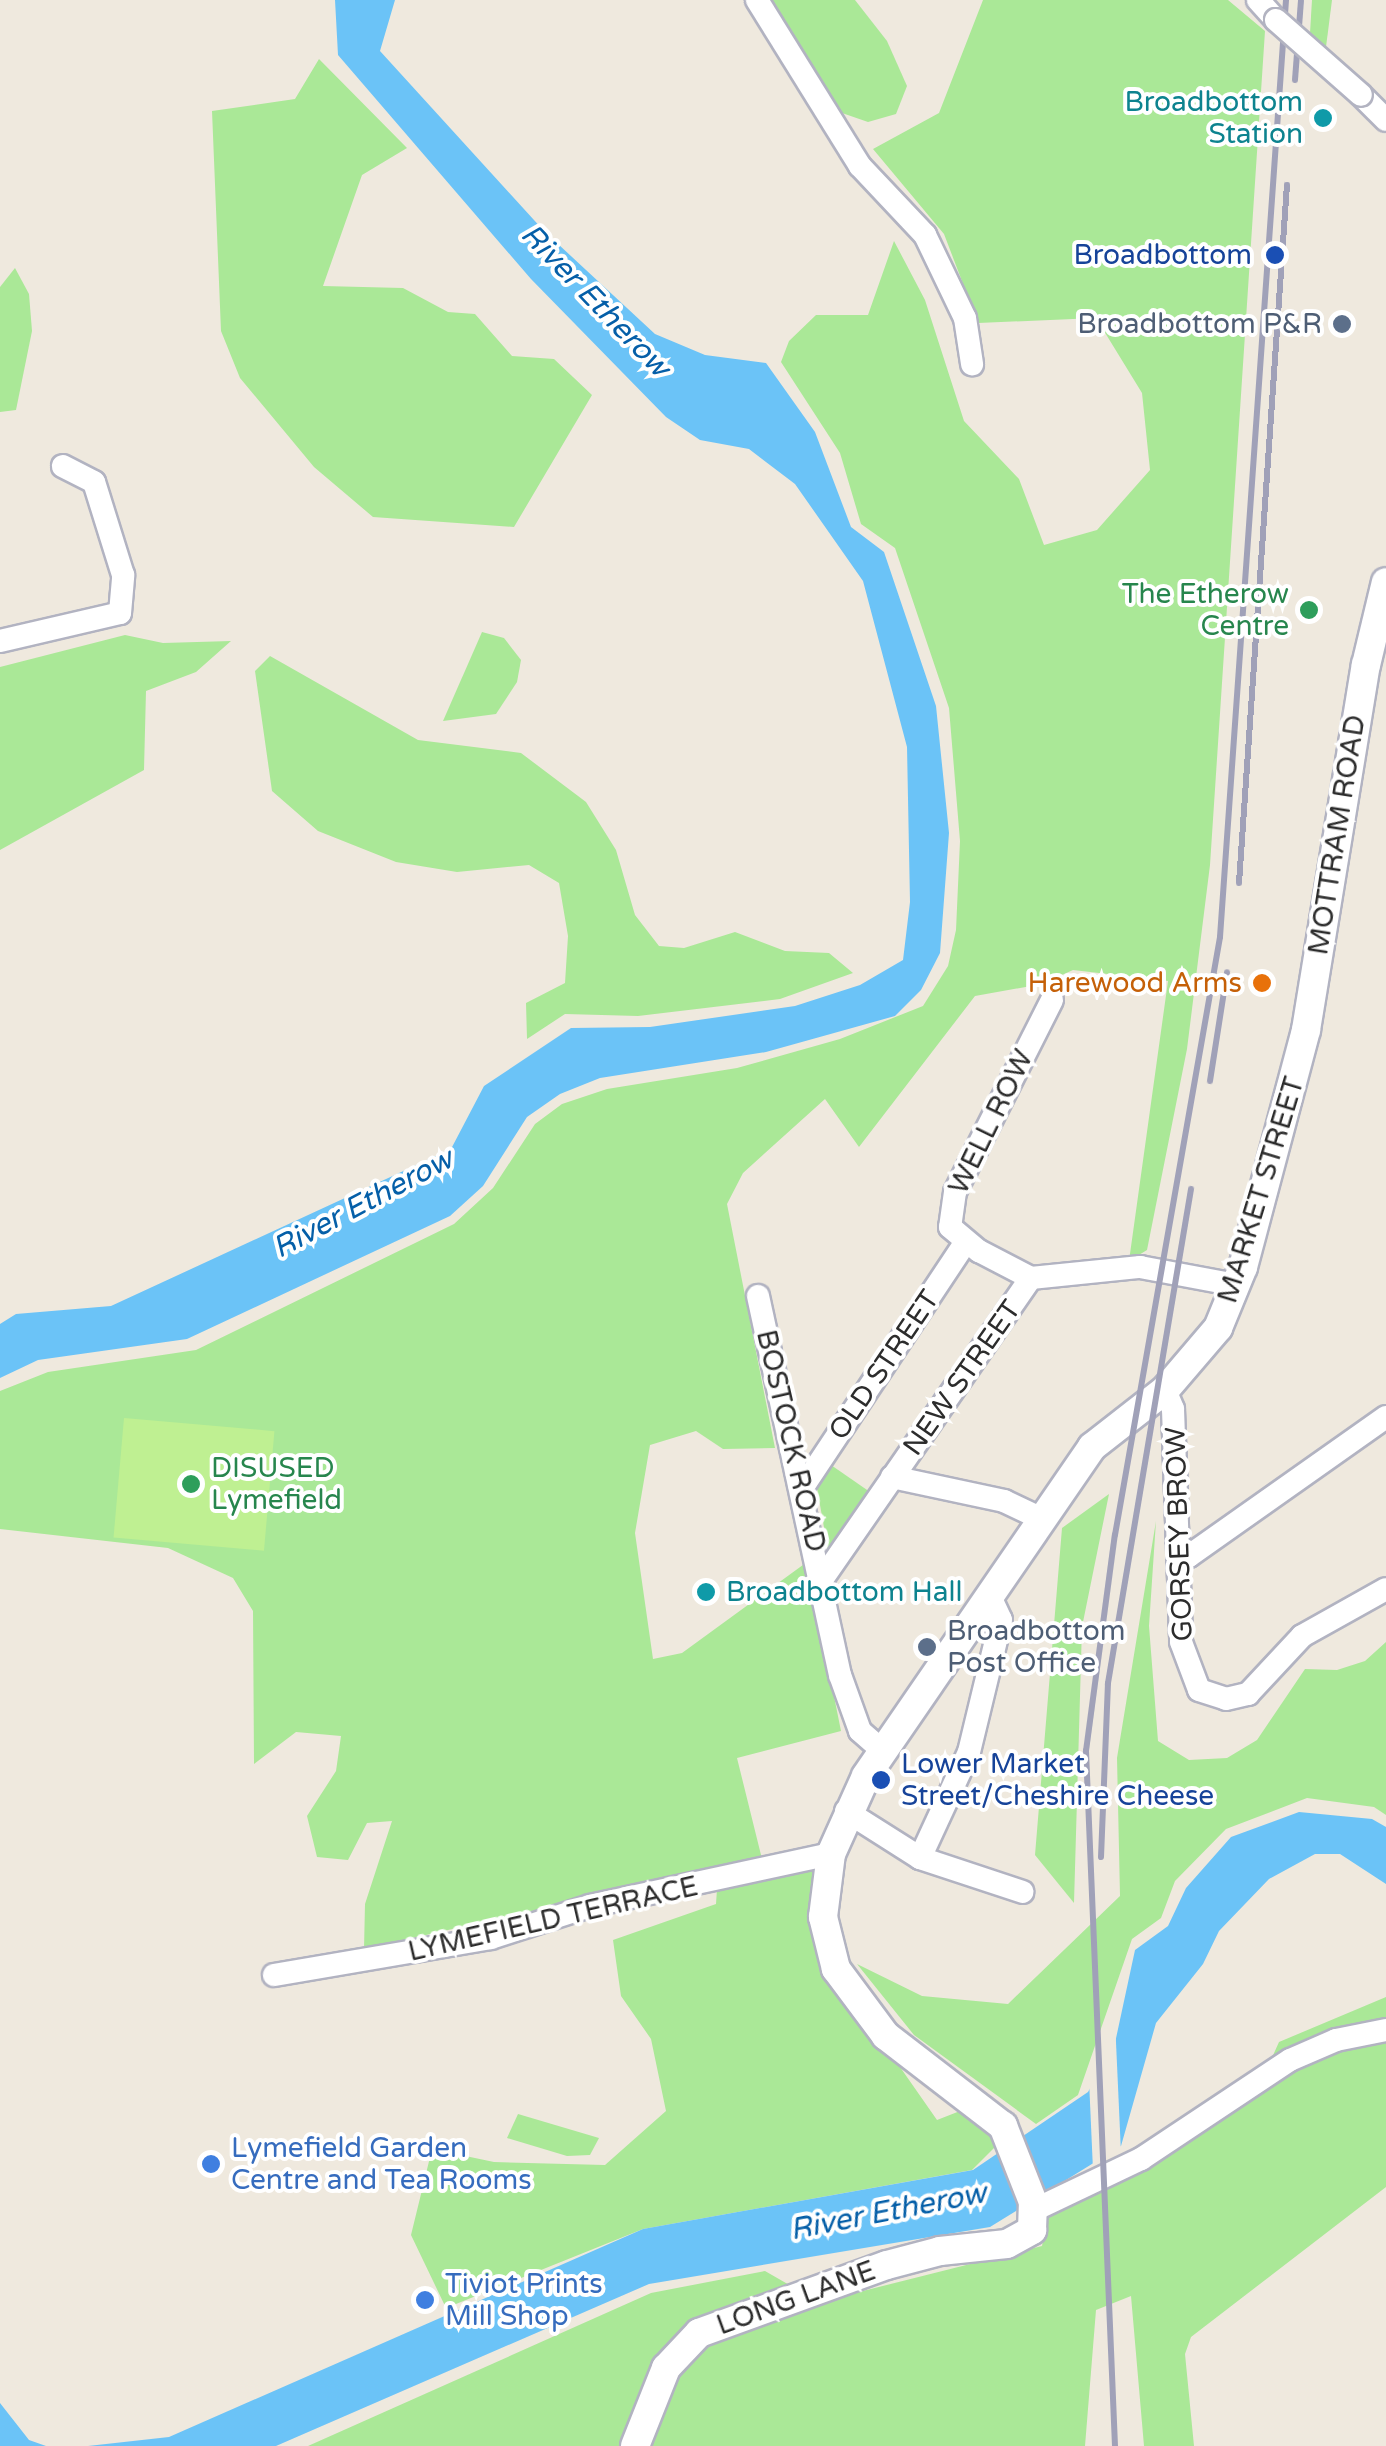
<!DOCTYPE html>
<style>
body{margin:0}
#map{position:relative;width:1386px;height:2446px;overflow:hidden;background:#efe9de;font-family:"Varela Round",sans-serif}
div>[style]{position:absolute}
.green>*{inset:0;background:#aae897}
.pitch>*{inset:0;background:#bff092;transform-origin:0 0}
.water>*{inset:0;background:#6bc3f7}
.pier>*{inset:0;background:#efe9de}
.roads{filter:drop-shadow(2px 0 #b2b3c1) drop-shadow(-2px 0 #b2b3c1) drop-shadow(0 2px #b2b3c1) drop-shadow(0 -2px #b2b3c1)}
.minor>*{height:22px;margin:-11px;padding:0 11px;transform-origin:11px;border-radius:11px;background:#fff}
.tertiary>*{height:28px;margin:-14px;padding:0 14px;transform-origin:14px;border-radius:14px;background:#fff}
.rail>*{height:6px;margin:-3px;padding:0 3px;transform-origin:3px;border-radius:3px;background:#a0a1b8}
.bridges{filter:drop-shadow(2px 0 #b2b3c1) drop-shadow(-2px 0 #b2b3c1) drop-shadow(0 2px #b2b3c1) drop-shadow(0 -2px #b2b3c1)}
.minor-bridge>*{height:22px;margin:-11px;padding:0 11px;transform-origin:11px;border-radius:11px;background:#fff}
.dots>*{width:28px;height:28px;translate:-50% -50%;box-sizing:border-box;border:5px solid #fff;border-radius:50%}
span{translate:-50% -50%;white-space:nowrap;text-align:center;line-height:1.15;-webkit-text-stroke:8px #fff;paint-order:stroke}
.culture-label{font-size:28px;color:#0d838f}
.right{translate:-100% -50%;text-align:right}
.left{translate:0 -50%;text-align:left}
.transit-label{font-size:28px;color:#164399}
.service-label{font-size:28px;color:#4e5e75}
.leisure-label{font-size:28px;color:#27864d}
.street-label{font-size:28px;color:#2c2c2c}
.food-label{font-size:28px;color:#c56008}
.shop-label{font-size:28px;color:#366cbe}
.water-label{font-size:30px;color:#055fa8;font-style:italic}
</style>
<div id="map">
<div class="green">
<div style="clip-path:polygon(770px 0,855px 0,887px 41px,907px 86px,896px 114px,868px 122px,842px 113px)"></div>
<div style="clip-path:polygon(983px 0,1228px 0,1265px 31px,1210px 865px,1187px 1049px,1147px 1250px,1129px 1261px,1168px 981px,1073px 970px,1042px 984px,975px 996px,859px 1147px,825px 1099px,743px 1173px,727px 1204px,775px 1448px,723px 1449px,696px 1431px,650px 1445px,635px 1533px,653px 1659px,682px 1653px,807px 1562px,841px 1731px,737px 1758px,762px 1859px,364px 1949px,365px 1904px,392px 1821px,367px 1823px,348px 1860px,317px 1857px,307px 1816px,336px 1771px,341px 1736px,296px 1732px,254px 1764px,253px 1611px,233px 1578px,168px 1548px,0 1529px,0 1391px,48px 1372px,196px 1350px,454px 1224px,493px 1188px,535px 1124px,562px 1104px,607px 1089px,737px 1068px,840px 1039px,923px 1006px,948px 966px,956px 930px,960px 841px,949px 708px,895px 548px,861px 524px,840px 453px,781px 362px,789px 341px,816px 315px,868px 315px,894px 241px,925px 300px,964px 421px,1019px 479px,1044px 545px,1097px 530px,1150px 470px,1142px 393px,1096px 318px,978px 323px,944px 234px,873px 149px,939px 113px)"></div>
<div style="clip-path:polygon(1312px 0,1332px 0,1326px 47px,1310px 33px)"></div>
<div style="clip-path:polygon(319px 59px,407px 148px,362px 175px,323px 286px,403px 288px,448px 312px,475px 314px,512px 356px,554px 359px,592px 395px,514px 527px,373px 517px,314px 467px,240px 378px,221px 331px,212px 111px,295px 99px)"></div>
<div style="clip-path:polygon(15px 268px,29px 294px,32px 331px,16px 410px,0 412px,0 287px)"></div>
<div style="clip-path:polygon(482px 632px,504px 638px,521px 660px,517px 682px,496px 714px,443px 721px)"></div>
<div style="clip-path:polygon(125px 635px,163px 643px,231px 641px,196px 672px,146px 691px,144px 770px,0 850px,0 667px)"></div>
<div style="clip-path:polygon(270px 656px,418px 740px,521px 753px,586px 802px,616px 850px,635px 915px,659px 946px,684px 948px,735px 932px,785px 951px,829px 953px,853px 973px,780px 999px,638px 1016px,565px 1014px,527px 1039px,526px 1003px,565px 983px,568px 936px,559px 883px,529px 865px,457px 872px,396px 862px,318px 831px,272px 791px,255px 671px)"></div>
<div style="clip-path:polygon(831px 1465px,870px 1492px,828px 1550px,817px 1488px)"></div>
<div style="clip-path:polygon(1109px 1494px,1082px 1627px,1074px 1903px,1035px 1855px,1062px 1528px)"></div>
<div style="clip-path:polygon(1156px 1521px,1149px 1626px,1158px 1741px,1189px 1760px,1227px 1758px,1257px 1740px,1305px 1669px,1337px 1670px,1365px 1661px,1386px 1642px,1386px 1815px,1374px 1807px,1307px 1798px,1226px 1829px,1175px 1881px,1161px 1918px,1132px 1939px,1078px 2095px,1036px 2124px,914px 2035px,857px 1964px,922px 1996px,1008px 2004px,1120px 1896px,1117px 1758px)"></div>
<div style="clip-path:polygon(814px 1868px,814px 1943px,843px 2005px,893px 2057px,937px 2120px,960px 2111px,1003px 2139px,972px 2170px,643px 2229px,446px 2308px,411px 2235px,432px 2149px,494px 2162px,605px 2165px,666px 2111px,651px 2039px,621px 1996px,613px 1940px,716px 1904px,717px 1889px)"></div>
<div style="clip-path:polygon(1386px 1997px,1386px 2187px,1191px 2337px,1185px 2354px,1194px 2446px,1144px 2446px,1131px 2296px,1096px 2310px,1085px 2446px,308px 2446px,651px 2293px,765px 2271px,819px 2302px,1042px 2246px,1049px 2209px,1261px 2082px,1279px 2042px)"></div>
<div style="clip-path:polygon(518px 2114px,599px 2138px,590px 2155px,567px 2156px,507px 2138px)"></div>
</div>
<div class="pitch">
<div style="left:124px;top:1418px;width:151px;height:120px;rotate:5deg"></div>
</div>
<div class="water">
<div style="clip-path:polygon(335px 0,395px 0,380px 51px,544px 231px,655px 334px,705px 355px,766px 363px,815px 432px,851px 527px,884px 552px,936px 706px,949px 833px,940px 953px,921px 990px,895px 1016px,766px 1052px,600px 1078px,560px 1094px,527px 1117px,483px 1186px,450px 1216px,187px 1339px,38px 1360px,0 1378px,0 1324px,16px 1314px,111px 1306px,451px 1149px,484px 1086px,571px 1028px,650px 1027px,795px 1006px,860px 985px,903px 960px,910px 902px,907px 747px,863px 581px,795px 484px,749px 449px,700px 440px,666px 417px,531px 279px,338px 55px)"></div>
<div style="clip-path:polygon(1299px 1812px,1372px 1819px,1386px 1827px,1386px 1884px,1340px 1854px,1315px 1854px,1269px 1879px,1219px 1931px,1203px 1964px,1156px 2023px,1121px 2146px,990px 2227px,649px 2284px,276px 2446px,88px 2446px,169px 2437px,643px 2229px,973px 2170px,1088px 2092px,1115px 2043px,1135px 1950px,1168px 1926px,1186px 1888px,1231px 1837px)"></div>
<div style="clip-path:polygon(0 2403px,29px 2440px,46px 2446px,0 2446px)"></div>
</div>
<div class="pier">
<div style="clip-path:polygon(1115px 2020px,1121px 2153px,1093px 2170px,1089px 2080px)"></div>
</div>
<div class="roads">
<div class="minor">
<div style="left:757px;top:0;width:195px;rotate:58.2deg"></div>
<div style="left:860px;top:166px;width:95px;rotate:46.7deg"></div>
<div style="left:925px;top:235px;width:92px;rotate:64.3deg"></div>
<div style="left:965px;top:318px;width:47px;rotate:81.3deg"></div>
<div style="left:1258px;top:0;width:27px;rotate:48deg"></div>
<div style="left:1361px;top:95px;width:35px;rotate:45deg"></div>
<div style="left:0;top:641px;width:123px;rotate:-13.1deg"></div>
<div style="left:120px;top:613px;width:38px;rotate:-85deg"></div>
<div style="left:123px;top:575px;width:97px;rotate:-107.3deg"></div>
<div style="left:94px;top:482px;width:35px;rotate:-153deg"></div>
<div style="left:1052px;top:1000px;width:215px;rotate:116.8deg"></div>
<div style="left:955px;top:1192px;width:35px;rotate:98deg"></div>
<div style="left:950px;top:1227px;width:38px;rotate:40deg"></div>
<div style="left:979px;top:1251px;width:59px;rotate:27.4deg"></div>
<div style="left:1031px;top:1278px;width:110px;rotate:-5.8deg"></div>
<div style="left:1140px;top:1267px;width:98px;rotate:10.6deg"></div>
<div style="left:758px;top:1296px;width:388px;rotate:77.8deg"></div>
<div style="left:840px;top:1675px;width:59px;rotate:70.3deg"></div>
<div style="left:860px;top:1731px;width:30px;rotate:41deg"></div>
<div style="left:1165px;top:1390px;width:21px;rotate:67deg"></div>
<div style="left:1173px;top:1409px;width:233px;rotate:88deg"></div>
<div style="left:1181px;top:1642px;width:51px;rotate:69.4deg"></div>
<div style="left:1199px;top:1690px;width:28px;rotate:18deg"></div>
<div style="left:1226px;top:1699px;width:23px;rotate:-13deg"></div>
<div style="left:1248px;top:1694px;width:79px;rotate:-47deg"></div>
<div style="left:1302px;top:1636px;width:96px;rotate:-29.2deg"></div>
<div style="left:892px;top:1477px;width:115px;rotate:12.1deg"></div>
<div style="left:1004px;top:1501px;width:42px;rotate:25.3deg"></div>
<div style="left:803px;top:1487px;width:293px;rotate:-56.4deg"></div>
<div style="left:1179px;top:1557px;width:10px;rotate:-6deg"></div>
<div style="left:1189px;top:1556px;width:241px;rotate:-35.2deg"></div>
<div style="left:823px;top:1578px;width:365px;rotate:-55.3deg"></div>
<div style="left:846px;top:1811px;width:88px;rotate:32.4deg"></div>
<div style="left:920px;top:1858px;width:108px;rotate:18.3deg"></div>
<div style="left:920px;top:1858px;width:117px;rotate:-65.2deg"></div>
<div style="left:969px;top:1752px;width:136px;rotate:-76.4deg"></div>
<div style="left:1001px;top:1620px;width:26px;rotate:-115deg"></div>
<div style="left:274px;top:1975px;width:220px;rotate:-9.7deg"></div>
<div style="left:491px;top:1938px;width:104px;rotate:-17.9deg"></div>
<div style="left:590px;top:1906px;width:247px;rotate:-12.2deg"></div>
<div style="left:1034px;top:2210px;width:119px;rotate:-25.5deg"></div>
<div style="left:1141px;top:2159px;width:179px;rotate:-33.6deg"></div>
<div style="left:1290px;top:2060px;width:50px;rotate:-23.5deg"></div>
<div style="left:1336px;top:2040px;width:51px;rotate:-11.3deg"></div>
</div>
<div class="tertiary">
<div style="left:635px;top:2446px;width:84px;rotate:-68.3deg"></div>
<div style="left:666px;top:2368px;width:48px;rotate:-46.7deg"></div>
<div style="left:699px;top:2333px;width:200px;rotate:-19.9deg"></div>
<div style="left:887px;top:2265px;width:55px;rotate:-14.8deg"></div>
<div style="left:940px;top:2251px;width:67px;rotate:-6deg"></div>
<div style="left:1007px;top:2244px;width:29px;rotate:-29deg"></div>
<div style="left:1032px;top:2230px;width:28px;rotate:-88deg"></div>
<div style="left:1033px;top:2202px;width:82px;rotate:-111.5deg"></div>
<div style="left:1003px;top:2126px;width:148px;rotate:-142.4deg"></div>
<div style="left:886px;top:2036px;width:84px;rotate:-126.7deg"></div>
<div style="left:836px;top:1969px;width:54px;rotate:-104deg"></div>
<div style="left:823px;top:1917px;width:64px;rotate:-82.8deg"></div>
<div style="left:831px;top:1854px;width:85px;rotate:-65.8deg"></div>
<div style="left:866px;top:1776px;width:399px;rotate:-55.5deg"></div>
<div style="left:1092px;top:1447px;width:93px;rotate:-38deg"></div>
<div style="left:1165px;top:1390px;width:82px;rotate:-49.5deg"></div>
<div style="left:1218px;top:1328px;width:66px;rotate:-67.7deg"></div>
<div style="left:1243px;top:1267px;width:245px;rotate:-75.1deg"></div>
<div style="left:1306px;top:1030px;width:370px;rotate:-80.7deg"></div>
<div style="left:1366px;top:665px;width:85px;rotate:-76.5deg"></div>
</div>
</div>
<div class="rail">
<div style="left:1295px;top:80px;width:80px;rotate:-85.7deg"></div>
<div style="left:1239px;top:883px;width:700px;rotate:-86.07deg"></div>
<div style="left:1210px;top:1081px;width:110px;rotate:-81.1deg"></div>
<div style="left:1101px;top:1857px;width:174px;rotate:-87.7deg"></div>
<div style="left:1108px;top:1683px;width:501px;rotate:-80.46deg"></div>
<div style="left:1115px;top:2446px;width:696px;rotate:-92.39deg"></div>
<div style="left:1086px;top:1751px;width:218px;rotate:-82.4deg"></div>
<div style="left:1115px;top:1535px;width:607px;rotate:-80.04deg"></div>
<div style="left:1220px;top:937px;width:939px;rotate:-85.97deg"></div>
</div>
<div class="bridges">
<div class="minor-bridge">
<div style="left:1276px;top:20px;width:113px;rotate:41.4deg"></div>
</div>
</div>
<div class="dots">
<div style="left:1323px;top:118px;background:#0f9aa8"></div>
<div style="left:1275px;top:255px;background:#1a4fb4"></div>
<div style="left:1342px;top:324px;background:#5c6f8a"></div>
<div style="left:1309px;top:610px;background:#2e9e5b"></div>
<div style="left:1262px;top:983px;background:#e8710a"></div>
<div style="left:191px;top:1484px;background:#2e9e5b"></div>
<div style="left:706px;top:1592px;background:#0f9aa8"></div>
<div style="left:927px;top:1647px;background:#5c6f8a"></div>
<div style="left:881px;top:1780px;background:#1a4fb4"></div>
<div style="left:211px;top:2164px;background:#3f7fe0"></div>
<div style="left:425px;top:2300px;background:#3f7fe0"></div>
</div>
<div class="culture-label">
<span class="right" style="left:1303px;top:118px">Broadbottom<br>Station</span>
<span class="left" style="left:726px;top:1592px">Broadbottom Hall</span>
</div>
<div class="transit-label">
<span class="right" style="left:1252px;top:255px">Broadbottom</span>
<span class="left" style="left:901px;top:1780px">Lower Market<br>Street/Cheshire Cheese</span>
</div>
<div class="service-label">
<span class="right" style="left:1322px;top:324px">Broadbottom P&amp;R</span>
<span class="left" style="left:947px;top:1647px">Broadbottom<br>Post Office</span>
</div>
<div class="leisure-label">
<span class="right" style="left:1289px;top:610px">The Etherow<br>Centre</span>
<span class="left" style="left:211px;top:1484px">DISUSED<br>Lymefield</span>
</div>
<div class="street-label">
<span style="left:1337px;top:835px;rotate:-81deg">MOTTRAM ROAD</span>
<span style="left:991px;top:1122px;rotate:-64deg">WELL ROW</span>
<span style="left:1261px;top:1190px;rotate:-73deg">MARKET STREET</span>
<span style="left:884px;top:1365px;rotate:-56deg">OLD STREET</span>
<span style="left:962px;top:1378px;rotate:-55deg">NEW STREET</span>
<span style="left:791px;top:1441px;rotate:77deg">BOSTOCK ROAD</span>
<span style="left:1179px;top:1534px;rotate:-92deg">GORSEY BROW</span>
<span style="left:553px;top:1919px;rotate:-13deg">LYMEFIELD TERRACE</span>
<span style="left:796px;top:2298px;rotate:-20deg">LONG LANE</span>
</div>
<div class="food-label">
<span class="right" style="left:1242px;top:983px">Harewood Arms</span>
</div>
<div class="shop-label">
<span class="left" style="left:231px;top:2164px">Lymefield Garden<br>Centre and Tea Rooms</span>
<span class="left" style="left:445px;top:2300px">Tiviot Prints<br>Mill Shop</span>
</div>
<div class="water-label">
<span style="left:595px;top:301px;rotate:46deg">River Etherow</span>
<span style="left:363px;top:1204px;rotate:-28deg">River Etherow</span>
<span style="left:888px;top:2212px;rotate:-11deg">River Etherow</span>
</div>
</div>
